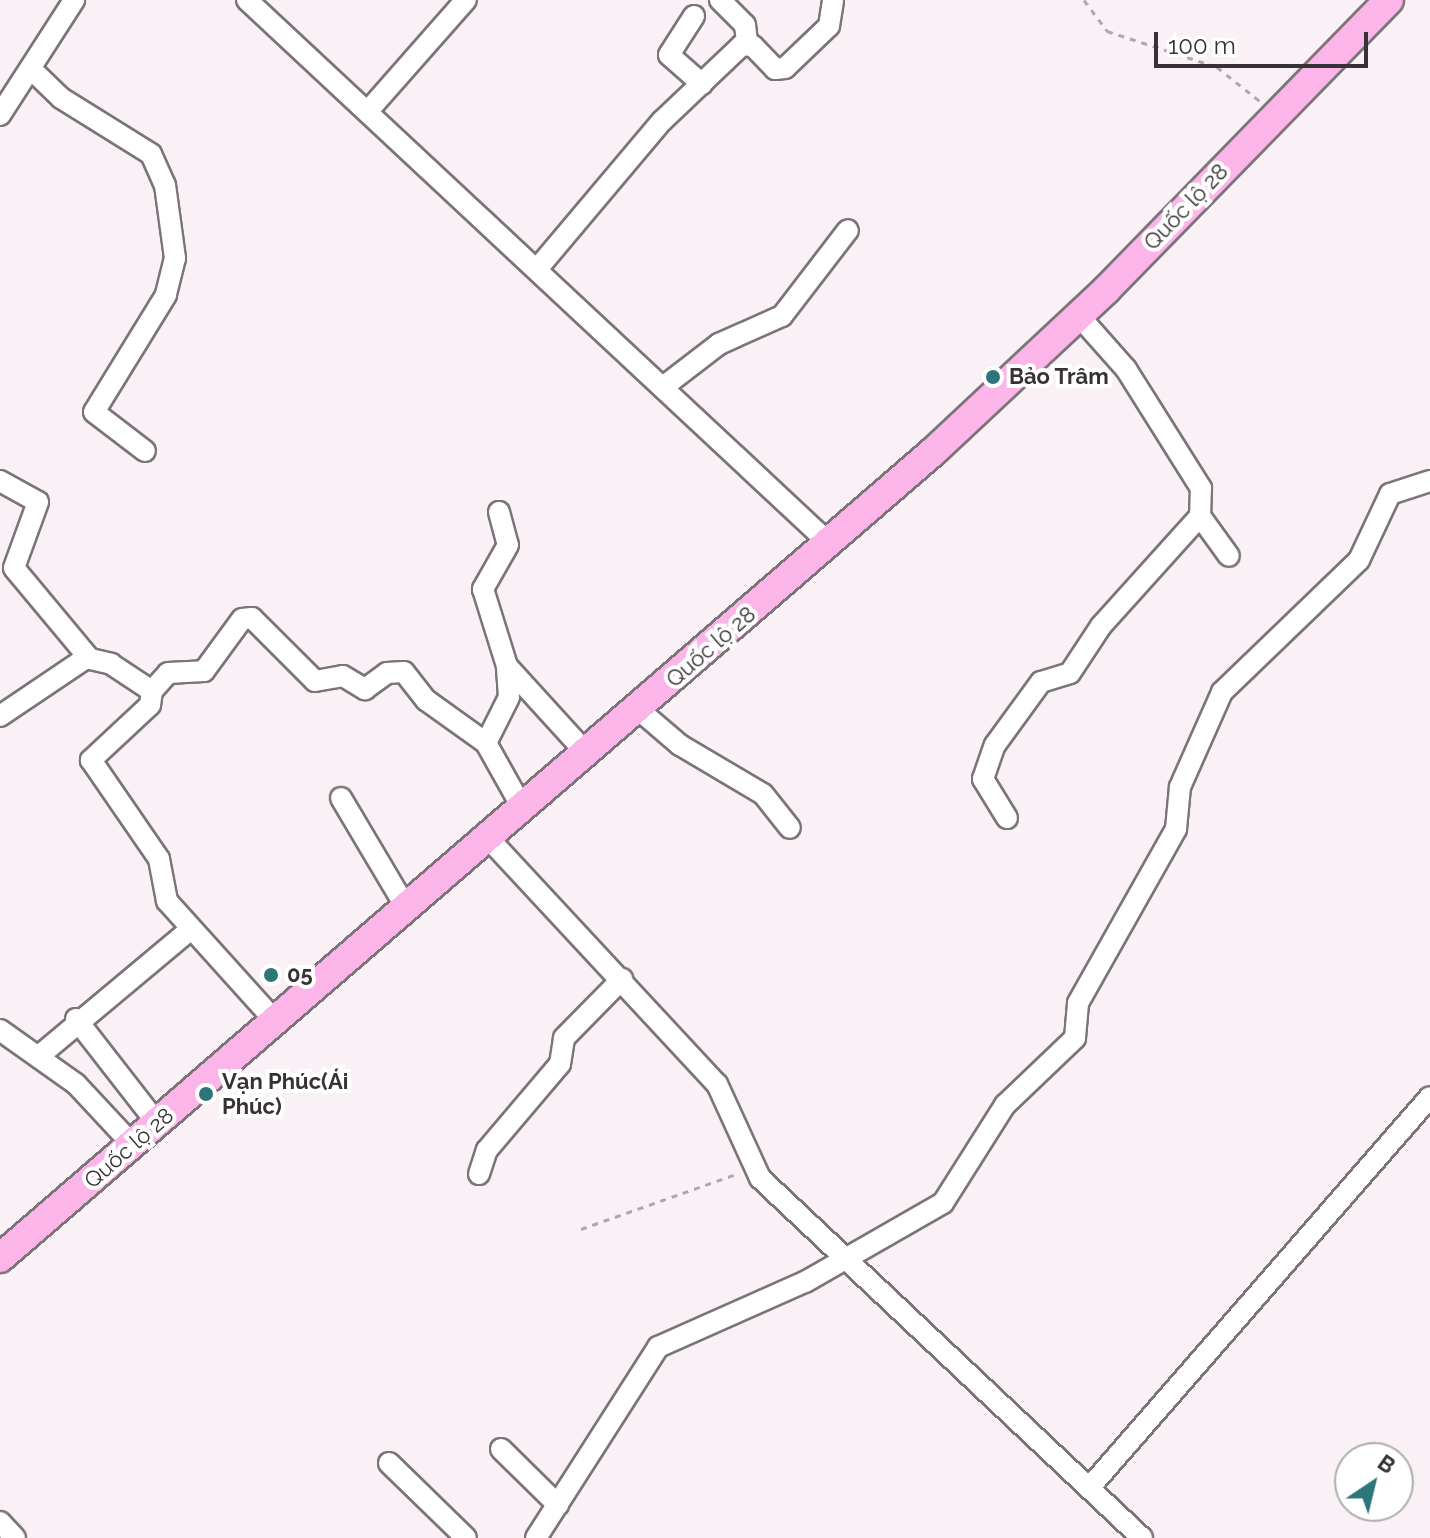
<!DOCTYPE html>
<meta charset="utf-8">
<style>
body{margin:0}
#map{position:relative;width:1430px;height:1538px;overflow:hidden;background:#faf1f7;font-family:Raleway,sans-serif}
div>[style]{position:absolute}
.path>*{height:3px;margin-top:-1.5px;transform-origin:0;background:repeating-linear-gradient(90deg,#afa8ad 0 6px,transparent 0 12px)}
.roads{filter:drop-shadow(2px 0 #7c7479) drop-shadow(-2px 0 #7c7479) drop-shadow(0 2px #7c7479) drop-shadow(0 -2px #7c7479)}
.minor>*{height:20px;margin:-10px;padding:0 10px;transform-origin:10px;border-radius:10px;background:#fff}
.highway>*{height:28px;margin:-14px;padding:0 14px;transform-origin:14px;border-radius:14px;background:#fbb5e8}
.dots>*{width:22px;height:22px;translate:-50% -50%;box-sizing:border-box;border:4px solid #fff;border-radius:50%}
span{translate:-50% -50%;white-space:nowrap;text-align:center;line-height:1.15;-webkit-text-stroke:8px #fff;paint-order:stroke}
.street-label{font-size:22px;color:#363235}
.poi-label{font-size:22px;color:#363235;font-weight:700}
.left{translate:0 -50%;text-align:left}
.north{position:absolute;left:1334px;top:1442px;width:80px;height:80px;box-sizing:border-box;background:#fff;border:2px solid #afadae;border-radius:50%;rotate:35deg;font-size:22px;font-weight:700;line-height:32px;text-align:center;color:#363235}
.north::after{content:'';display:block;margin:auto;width:28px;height:36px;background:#2c757a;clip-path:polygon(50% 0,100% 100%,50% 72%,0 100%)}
.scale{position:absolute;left:1154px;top:32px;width:214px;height:36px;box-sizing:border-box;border:4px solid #363235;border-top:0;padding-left:10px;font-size:24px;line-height:28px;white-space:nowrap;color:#363235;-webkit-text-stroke:6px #fff;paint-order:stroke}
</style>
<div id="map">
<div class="path">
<div style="left:1084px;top:0;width:39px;rotate:53deg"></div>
<div style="left:1107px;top:31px;width:116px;rotate:18.1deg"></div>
<div style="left:1217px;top:67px;width:56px;rotate:38.5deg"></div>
<div style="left:581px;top:1229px;width:168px;rotate:-19.5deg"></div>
</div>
<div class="roads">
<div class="minor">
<div style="left:247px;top:0;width:797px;rotate:43.02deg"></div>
<div style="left:720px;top:0;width:35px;rotate:45deg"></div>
<div style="left:745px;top:25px;width:17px;rotate:83deg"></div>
<div style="left:694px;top:16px;width:46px;rotate:122.7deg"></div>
<div style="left:669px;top:55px;width:44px;rotate:41.3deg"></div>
<div style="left:31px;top:69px;width:42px;rotate:44deg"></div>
<div style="left:61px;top:98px;width:106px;rotate:31.9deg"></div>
<div style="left:151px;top:154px;width:34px;rotate:66deg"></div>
<div style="left:165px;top:185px;width:74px;rotate:82.2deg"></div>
<div style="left:175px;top:258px;width:38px;rotate:104deg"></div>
<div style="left:166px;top:295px;width:137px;rotate:121.6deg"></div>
<div style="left:94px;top:412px;width:64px;rotate:37.4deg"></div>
<div style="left:368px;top:111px;width:148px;rotate:-48.6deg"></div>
<div style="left:0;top:115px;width:137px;rotate:-57.2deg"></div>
<div style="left:538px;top:268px;width:192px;rotate:-49.9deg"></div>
<div style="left:662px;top:121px;width:110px;rotate:-43.5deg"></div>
<div style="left:742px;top:45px;width:11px;rotate:5deg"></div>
<div style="left:753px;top:46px;width:32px;rotate:46deg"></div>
<div style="left:775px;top:69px;width:10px;rotate:-6deg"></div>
<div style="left:785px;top:68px;width:61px;rotate:-43.7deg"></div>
<div style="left:829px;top:26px;width:26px;rotate:-81deg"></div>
<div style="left:1079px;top:316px;width:71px;rotate:48.4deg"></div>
<div style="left:1126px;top:369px;width:141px;rotate:57.8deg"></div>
<div style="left:1201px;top:488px;width:28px;rotate:92deg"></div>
<div style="left:1200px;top:516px;width:49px;rotate:54.1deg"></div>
<div style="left:663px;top:387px;width:71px;rotate:-37.5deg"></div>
<div style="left:719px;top:344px;width:69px;rotate:-24deg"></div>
<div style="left:782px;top:316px;width:108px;rotate:-52.5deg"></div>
<div style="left:0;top:481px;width:43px;rotate:28.9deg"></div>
<div style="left:38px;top:502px;width:70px;rotate:110deg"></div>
<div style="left:14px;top:568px;width:117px;rotate:50.2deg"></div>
<div style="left:499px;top:512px;width:34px;rotate:75deg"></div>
<div style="left:508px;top:545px;width:51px;rotate:119.6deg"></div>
<div style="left:483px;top:589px;width:81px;rotate:72.7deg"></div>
<div style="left:507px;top:666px;width:119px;rotate:47.7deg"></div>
<div style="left:152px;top:691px;width:24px;rotate:-48deg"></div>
<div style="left:168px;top:673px;width:36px;rotate:-3deg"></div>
<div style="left:204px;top:671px;width:64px;rotate:-53.8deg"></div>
<div style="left:242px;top:619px;width:10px;rotate:-6deg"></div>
<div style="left:252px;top:618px;width:89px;rotate:45deg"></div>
<div style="left:315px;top:681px;width:28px;rotate:-10deg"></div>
<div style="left:343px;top:676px;width:26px;rotate:31deg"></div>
<div style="left:365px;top:689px;width:27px;rotate:-36deg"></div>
<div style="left:387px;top:673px;width:17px;rotate:-3deg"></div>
<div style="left:404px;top:672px;width:36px;rotate:52deg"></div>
<div style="left:426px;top:700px;width:74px;rotate:35.6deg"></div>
<div style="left:486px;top:743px;width:76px;rotate:60.7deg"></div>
<div style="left:639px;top:710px;width:54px;rotate:40.5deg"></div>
<div style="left:680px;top:745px;width:96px;rotate:30.6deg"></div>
<div style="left:763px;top:794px;width:43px;rotate:51.5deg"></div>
<div style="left:0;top:716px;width:104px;rotate:-34deg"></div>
<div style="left:86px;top:658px;width:26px;rotate:13deg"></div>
<div style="left:111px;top:664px;width:49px;rotate:33.4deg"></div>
<div style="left:152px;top:691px;width:14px;rotate:98deg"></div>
<div style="left:150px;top:705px;width:81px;rotate:137deg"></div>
<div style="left:91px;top:760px;width:120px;rotate:55.5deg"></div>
<div style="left:159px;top:859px;width:43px;rotate:79.2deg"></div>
<div style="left:167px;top:901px;width:163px;rotate:48deg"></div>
<div style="left:486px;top:743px;width:51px;rotate:-63.4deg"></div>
<div style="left:509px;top:697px;width:31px;rotate:-94deg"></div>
<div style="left:341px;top:798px;width:129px;rotate:59.3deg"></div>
<div style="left:1007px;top:818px;width:46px;rotate:-121.6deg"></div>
<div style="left:983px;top:779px;width:36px;rotate:-71deg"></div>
<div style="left:995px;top:745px;width:78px;rotate:-53.9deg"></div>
<div style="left:1041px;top:682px;width:30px;rotate:-17deg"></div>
<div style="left:1070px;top:673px;width:56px;rotate:-56.6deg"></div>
<div style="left:1101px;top:626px;width:148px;rotate:-48deg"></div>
<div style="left:489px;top:839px;width:335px;rotate:47.1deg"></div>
<div style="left:717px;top:1084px;width:103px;rotate:65.4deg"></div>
<div style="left:760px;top:1178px;width:525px;rotate:43.3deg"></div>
<div style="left:76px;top:1019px;width:132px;rotate:52.1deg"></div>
<div style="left:0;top:1030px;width:93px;rotate:35.4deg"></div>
<div style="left:76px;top:1084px;width:82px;rotate:47deg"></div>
<div style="left:39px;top:1056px;width:198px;rotate:-39.9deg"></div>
<div style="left:479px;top:1174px;width:25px;rotate:-72deg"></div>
<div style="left:487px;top:1150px;width:113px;rotate:-49.7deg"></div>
<div style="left:560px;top:1064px;width:26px;rotate:-81deg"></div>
<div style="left:564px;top:1038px;width:83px;rotate:-45.5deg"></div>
<div style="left:501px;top:1449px;width:80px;rotate:44.5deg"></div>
<div style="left:389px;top:1463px;width:107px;rotate:44.2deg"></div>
<div style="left:1090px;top:1487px;width:517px;rotate:-48.92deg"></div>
<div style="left:0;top:1522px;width:22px;rotate:47deg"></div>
<div style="left:536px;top:1538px;width:227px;rotate:-57.4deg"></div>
<div style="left:658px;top:1347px;width:161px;rotate:-23.9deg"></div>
<div style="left:805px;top:1282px;width:159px;rotate:-29.8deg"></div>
<div style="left:943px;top:1203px;width:116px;rotate:-57.7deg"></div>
<div style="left:1005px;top:1105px;width:97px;rotate:-43.7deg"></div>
<div style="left:1075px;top:1038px;width:35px;rotate:-85deg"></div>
<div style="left:1078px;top:1003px;width:200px;rotate:-60.6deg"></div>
<div style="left:1176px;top:829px;width:42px;rotate:-84.6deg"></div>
<div style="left:1180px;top:787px;width:104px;rotate:-66.1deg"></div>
<div style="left:1222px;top:692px;width:190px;rotate:-43.9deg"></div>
<div style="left:1359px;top:560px;width:73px;rotate:-64.8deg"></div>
<div style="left:1390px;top:494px;width:42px;rotate:-18deg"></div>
</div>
<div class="highway">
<div style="left:0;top:1258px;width:1234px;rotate:-40.83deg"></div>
<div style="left:934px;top:451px;width:236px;rotate:-43.1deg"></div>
<div style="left:1106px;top:290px;width:405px;rotate:-45.7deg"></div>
</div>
</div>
<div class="dots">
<div style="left:993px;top:377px;background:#2c757a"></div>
<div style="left:271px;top:975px;background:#2c757a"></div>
<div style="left:206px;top:1094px;background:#2c757a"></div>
</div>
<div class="street-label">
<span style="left:1186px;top:207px;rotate:-46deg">Quốc lộ 28</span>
<span style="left:711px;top:647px;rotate:-41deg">Quốc lộ 28</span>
<span style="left:129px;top:1148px;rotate:-41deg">Quốc lộ 28</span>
</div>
<div class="poi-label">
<span class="left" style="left:1009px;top:377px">Bảo Trâm</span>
<span class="left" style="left:287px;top:975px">05</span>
<span class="left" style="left:222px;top:1094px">Vạn Phúc(Ái<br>Phúc)</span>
</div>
<div class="north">B</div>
<div class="scale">100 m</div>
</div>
